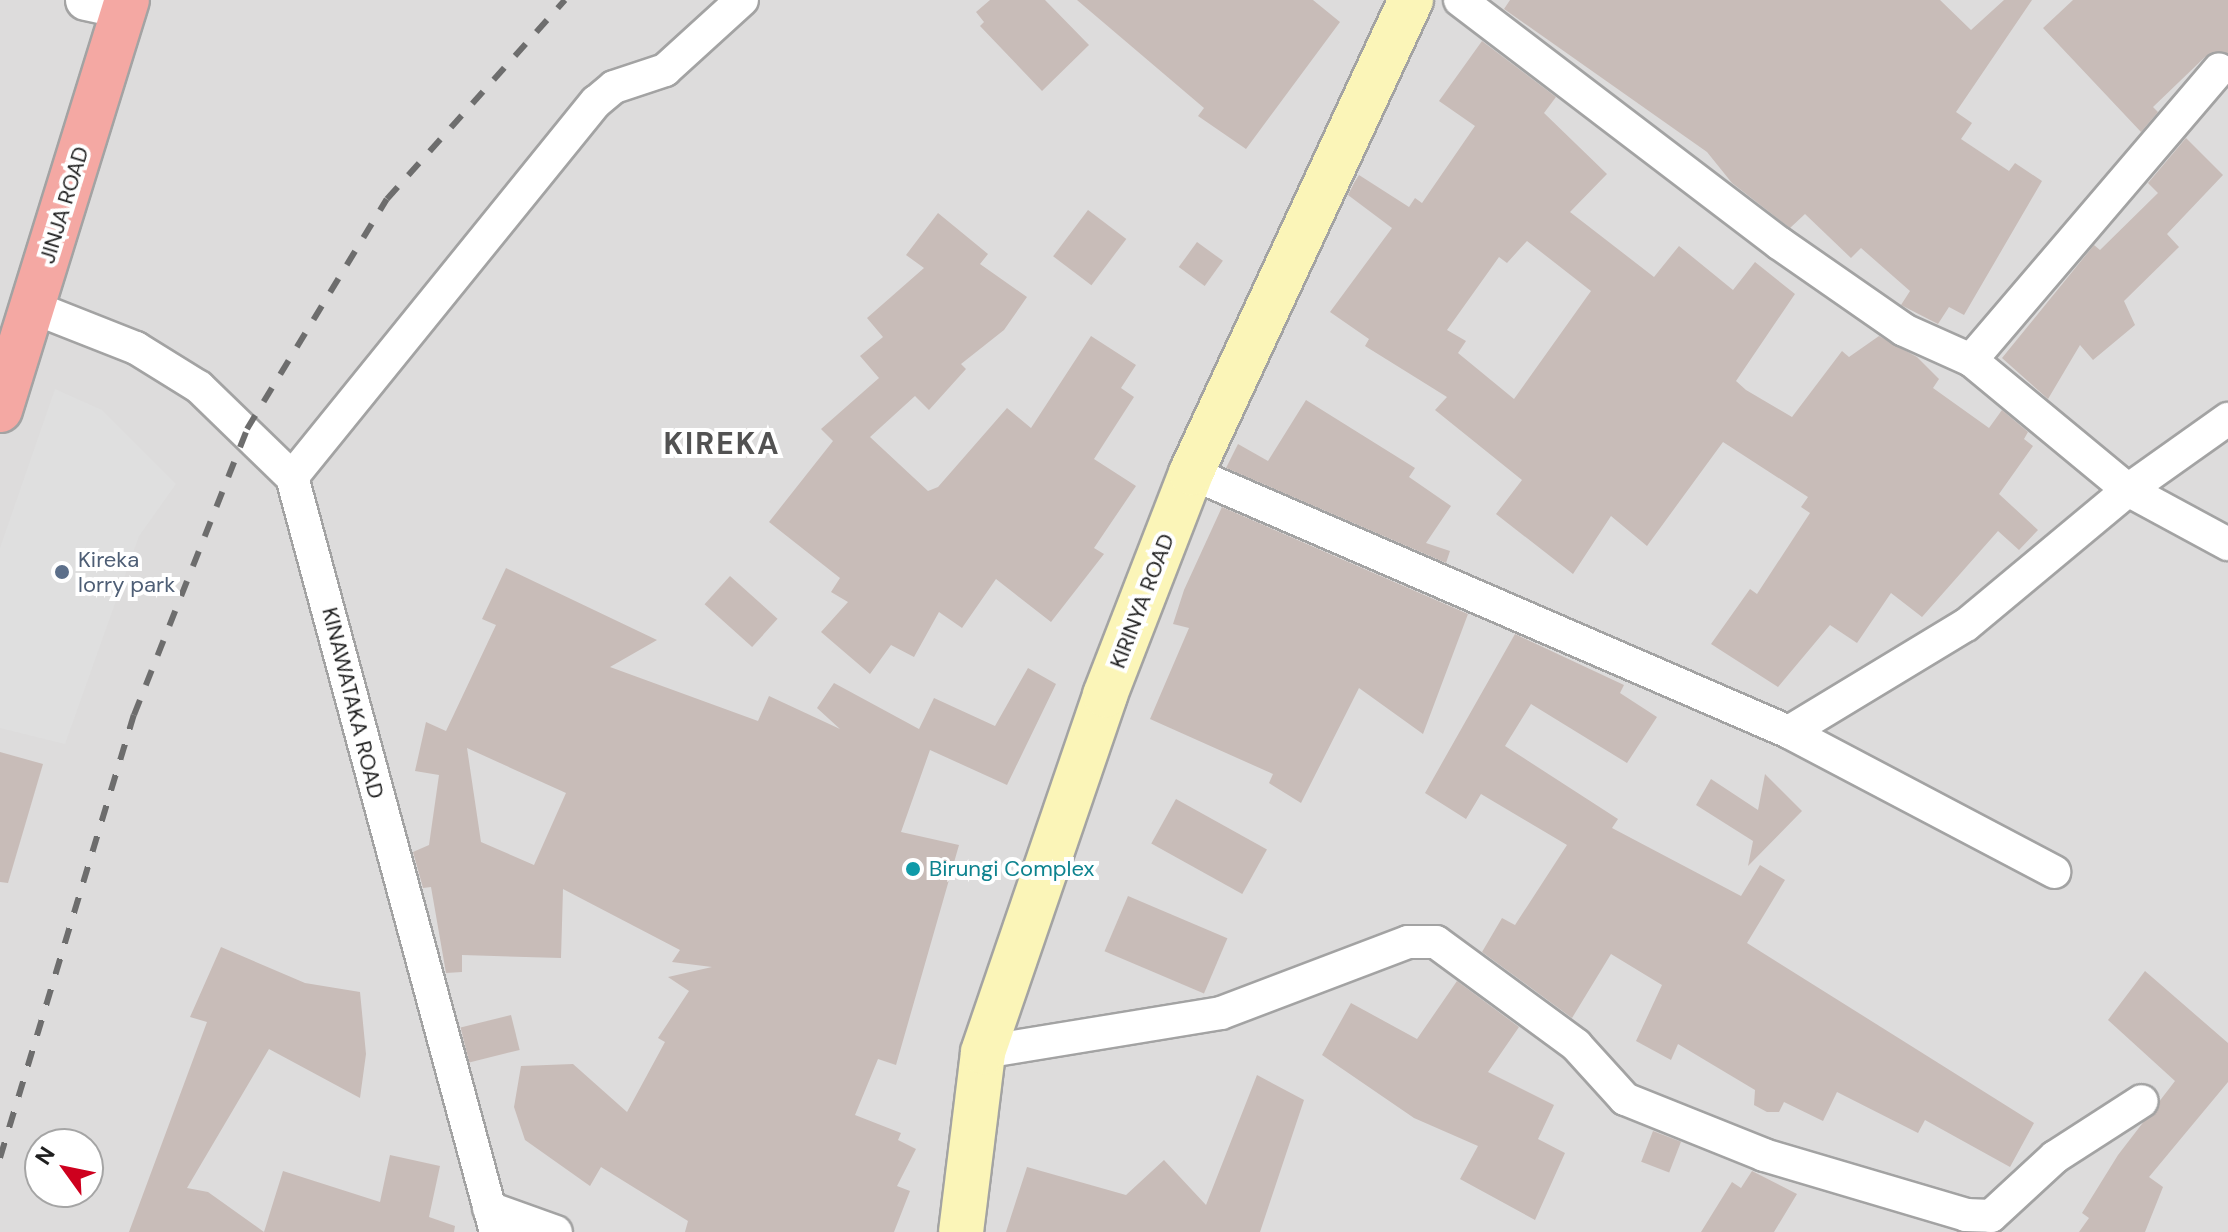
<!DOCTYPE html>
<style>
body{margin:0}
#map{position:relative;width:2228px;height:1232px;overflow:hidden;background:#f0ebe5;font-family:"DM Sans",sans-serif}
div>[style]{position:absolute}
.residential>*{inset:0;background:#dddcdc}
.parking>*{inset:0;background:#dfdfdf}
.building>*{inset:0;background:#c8bcb8;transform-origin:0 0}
.roads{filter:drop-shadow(2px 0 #a3a3a3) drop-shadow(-2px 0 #a3a3a3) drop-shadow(0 2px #a3a3a3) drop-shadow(0 -2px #a3a3a3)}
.minor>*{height:32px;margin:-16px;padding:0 16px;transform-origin:16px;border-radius:16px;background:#fff}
.tertiary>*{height:40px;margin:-20px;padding:0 20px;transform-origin:20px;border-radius:20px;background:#fff}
.secondary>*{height:44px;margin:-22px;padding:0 22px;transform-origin:22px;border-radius:22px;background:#fbf5b8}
.trunk>*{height:44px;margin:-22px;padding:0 22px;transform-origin:22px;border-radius:22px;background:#f4a8a3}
.rail>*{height:6px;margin-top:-3px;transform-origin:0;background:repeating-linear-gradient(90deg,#6d6d6d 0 16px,transparent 0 32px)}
.dots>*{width:22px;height:22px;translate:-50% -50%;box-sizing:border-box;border:4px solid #fff;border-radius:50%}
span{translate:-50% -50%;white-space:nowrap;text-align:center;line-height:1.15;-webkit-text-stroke:8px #fff;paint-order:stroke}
.street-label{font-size:22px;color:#1f1f1f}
.service-label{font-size:22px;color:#4e5e75}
.left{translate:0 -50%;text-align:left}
.culture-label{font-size:22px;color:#0d838f}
.district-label{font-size:30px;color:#525252;font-weight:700;letter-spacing:2px}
.north{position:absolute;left:24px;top:1128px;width:80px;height:80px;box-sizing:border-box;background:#fff;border:2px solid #a5a5a5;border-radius:50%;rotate:303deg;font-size:22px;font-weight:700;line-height:32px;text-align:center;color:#1f1f1f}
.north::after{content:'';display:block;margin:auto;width:28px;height:36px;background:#ce001e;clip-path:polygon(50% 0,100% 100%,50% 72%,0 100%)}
</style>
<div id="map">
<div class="residential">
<div style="clip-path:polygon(evenodd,0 0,2228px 0,2228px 1232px,0 1232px,0 0,40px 1144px,88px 1144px,88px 1192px,40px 1192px,40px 1144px)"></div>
</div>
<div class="parking">
<div style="clip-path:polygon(55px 389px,102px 410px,176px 484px,139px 536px,65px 744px,0 728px,0 548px)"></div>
</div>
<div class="building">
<div style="clip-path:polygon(990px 0,1045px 0,1089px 45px,1042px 91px,980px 26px,984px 22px,976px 12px)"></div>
<div style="clip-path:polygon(1077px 0,1313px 0,1340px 22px,1246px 149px,1198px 116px,1204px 108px)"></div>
<div style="clip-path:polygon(1510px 0,1940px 0,1971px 30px,2004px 0,2032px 0,1956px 112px,1972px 123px,1961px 139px,2009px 171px,2015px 163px,2042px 181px,1964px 315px,1949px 307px,1938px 324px,1901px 305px,1910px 291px,1861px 248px,1851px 258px,1805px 214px,1790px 228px,1732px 183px,1707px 152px,1504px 9px)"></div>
<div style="clip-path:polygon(2073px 0,2228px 0,2228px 54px,2205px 57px,2153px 107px,2158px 112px,2141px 132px,2043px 28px)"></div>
<div style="clip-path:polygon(evenodd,1482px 41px,1556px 97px,1544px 113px,1607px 174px,1570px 212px,1654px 277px,1679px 246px,1733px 290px,1755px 262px,1795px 294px,1736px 381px,1746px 390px,1792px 417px,1842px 351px,1849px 357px,1879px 336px,1917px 357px,1939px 379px,1933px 388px,1989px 428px,2002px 410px,2028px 432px,2024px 439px,2033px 446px,1999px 494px,2038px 530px,2019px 550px,1998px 531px,1922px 617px,1891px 593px,1857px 643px,1830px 625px,1778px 687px,1711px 644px,1750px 589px,1757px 594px,1810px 513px,1801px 507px,1808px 497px,1723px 442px,1647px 546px,1611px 516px,1573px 574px,1496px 514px,1522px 480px,1435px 410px,1447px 397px,1365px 346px,1369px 339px,1330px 312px,1392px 228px,1348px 195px,1354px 183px,1359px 175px,1409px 207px,1415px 198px,1422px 203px,1475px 126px,1439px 101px,1482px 41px,1527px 241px,1591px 291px,1514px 399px,1458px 353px,1466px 341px,1447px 330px,1499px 257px,1507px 263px,1527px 241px)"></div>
<div style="clip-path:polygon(2186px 138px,2223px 175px,2167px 234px,2179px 247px,2124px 301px,2135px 325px,2093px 360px,2080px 345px,2048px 399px,2002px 358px,2094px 245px,2100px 250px,2158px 193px,2148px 183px)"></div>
<div style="left:1088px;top:210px;width:48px;height:58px;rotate:37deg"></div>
<div style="clip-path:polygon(938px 213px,988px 254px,980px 264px,1027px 297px,1004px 330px,961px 364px,966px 369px,929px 410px,915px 396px,870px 437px,928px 491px,938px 487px,1007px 408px,1031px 428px,1091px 336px,1136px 365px,1121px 388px,1134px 397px,1094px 459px,1136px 486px,1094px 548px,1104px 554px,1051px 622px,996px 579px,962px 628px,939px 612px,914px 657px,891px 645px,870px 674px,821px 632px,848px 602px,831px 592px,840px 578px,769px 522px,833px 441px,821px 429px,879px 378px,860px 356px,883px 337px,867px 318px,924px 268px,906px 255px)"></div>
<div style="left:1197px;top:242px;width:32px;height:31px;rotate:36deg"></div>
<div style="clip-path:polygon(1306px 400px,1415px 468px,1409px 477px,1451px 506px,1426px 543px,1450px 551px,1446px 563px,1226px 468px,1238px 444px,1268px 461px)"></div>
<div style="clip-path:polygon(1222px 507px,1468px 614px,1423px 734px,1359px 688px,1301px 803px,1269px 783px,1273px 774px,1150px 719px,1189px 628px,1173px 624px,1184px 590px)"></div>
<div style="clip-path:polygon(evenodd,506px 568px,657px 640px,610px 667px,758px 721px,769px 696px,840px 729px,817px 708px,834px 683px,919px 729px,934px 698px,995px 726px,1028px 668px,1056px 684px,1007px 785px,930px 750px,901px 832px,959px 845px,896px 1065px,878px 1059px,855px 1115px,901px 1133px,898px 1140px,916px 1149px,897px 1186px,910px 1191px,894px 1232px,685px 1232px,688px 1221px,601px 1167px,590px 1186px,525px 1140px,514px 1107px,521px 1066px,573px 1064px,627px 1112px,665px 1042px,658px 1038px,689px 991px,668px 977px,712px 967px,672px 962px,680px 950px,563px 889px,561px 958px,462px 955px,462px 972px,446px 973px,431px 887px,423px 888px,413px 852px,429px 845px,439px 775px,415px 771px,426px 722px,446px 731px,496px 625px,482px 619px,506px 568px,467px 748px,566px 793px,534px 865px,481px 842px,467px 748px)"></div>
<div style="left:730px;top:576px;width:64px;height:38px;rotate:42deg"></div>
<div style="clip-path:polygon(1515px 634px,1624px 685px,1620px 693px,1657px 717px,1627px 763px,1531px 704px,1505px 746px,1618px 819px,1612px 828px,1741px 896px,1760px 865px,1785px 880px,1747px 943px,2034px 1123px,2010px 1167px,1925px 1120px,1918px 1133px,1837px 1092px,1823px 1121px,1784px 1102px,1779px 1112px,1767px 1112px,1754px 1105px,1755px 1090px,1678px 1044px,1671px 1060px,1636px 1041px,1662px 985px,1611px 954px,1572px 1018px,1482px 952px,1502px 918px,1515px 925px,1567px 845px,1481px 794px,1466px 819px,1425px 793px)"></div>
<div style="clip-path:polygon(0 752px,43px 764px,8px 883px,0 882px)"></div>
<div style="clip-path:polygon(1765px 774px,1802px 811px,1748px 866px,1753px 841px,1696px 805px,1711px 779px,1758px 810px)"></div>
<div style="left:1176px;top:799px;width:104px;height:51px;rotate:29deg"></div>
<div style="left:1128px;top:896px;width:108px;height:60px;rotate:23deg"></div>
<div style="clip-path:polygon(221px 947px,305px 983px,360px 992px,366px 1054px,360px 1098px,269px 1049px,187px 1188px,208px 1192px,264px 1232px,283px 1171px,380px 1202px,390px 1155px,440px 1166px,429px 1217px,455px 1226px,454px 1232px,129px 1232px,207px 1022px,190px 1017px)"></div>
<div style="clip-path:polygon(2145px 971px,2228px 1043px,2228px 1082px,2149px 1177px,2163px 1187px,2145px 1232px,2079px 1232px,2089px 1218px,2082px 1213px,2118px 1155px,2175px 1081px,2108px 1020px)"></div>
<div style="clip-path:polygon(1457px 981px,1519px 1027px,1488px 1072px,1554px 1105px,1538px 1139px,1565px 1153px,1535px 1220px,1460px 1179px,1478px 1146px,1414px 1118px,1322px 1055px,1351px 1003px,1417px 1039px)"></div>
<div style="left:511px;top:1015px;width:36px;height:52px;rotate:76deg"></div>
<div style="clip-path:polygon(1257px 1075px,1304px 1100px,1260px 1232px,1006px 1232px,1027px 1167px,1126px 1195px,1164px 1160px,1206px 1205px)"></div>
<div style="left:1653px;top:1131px;width:30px;height:33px;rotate:21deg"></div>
<div style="clip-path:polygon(1752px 1171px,1797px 1194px,1774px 1232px,1701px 1232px,1732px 1182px,1741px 1188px)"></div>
</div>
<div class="roads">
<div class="minor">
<div style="left:1460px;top:0;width:401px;rotate:37.3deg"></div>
<div style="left:1779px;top:243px;width:152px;rotate:34.8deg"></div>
<div style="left:1904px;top:330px;width:73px;rotate:24.1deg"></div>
<div style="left:1971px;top:360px;width:204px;rotate:39.6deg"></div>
<div style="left:2128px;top:490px;width:114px;rotate:28.4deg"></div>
<div style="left:32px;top:307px;width:112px;rotate:21.5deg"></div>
<div style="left:136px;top:348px;width:74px;rotate:31.8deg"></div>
<div style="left:199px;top:387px;width:129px;rotate:44.1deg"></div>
<div style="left:292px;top:477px;width:782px;rotate:74.88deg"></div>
<div style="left:1971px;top:360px;width:382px;rotate:-49.5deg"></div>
<div style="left:1191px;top:473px;width:652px;rotate:23.42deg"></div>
<div style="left:1789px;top:732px;width:300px;rotate:27.8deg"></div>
<div style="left:292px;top:477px;width:483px;rotate:-51deg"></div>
<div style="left:596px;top:102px;width:23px;rotate:-40deg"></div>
<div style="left:614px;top:87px;width:54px;rotate:-18.4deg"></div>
<div style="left:665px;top:70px;width:104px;rotate:-42.3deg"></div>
<div style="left:1789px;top:732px;width:207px;rotate:-31.2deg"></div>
<div style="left:1966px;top:625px;width:211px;rotate:-39.8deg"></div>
<div style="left:2128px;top:490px;width:123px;rotate:-35.4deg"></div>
<div style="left:983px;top:1052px;width:241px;rotate:-9.3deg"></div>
<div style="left:1221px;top:1013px;width:200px;rotate:-20.8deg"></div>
<div style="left:1408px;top:942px;width:28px"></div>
<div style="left:1436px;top:942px;width:174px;rotate:36.3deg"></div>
<div style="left:1576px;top:1045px;width:73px;rotate:47.8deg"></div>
<div style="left:1625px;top:1099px;width:150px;rotate:21.9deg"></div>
<div style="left:1764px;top:1155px;width:211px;rotate:16.5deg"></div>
<div style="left:1966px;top:1215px;width:25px;rotate:2deg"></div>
<div style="left:1991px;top:1216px;width:87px;rotate:-42.7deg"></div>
<div style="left:2055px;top:1157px;width:103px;rotate:-32.8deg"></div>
<div style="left:489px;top:1208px;width:71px;rotate:19.7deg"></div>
</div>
<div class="tertiary">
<div style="left:86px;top:0;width:40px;rotate:12deg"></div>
</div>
<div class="secondary">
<div style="left:961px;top:1232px;width:181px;rotate:-83deg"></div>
<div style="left:983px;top:1052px;width:377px;rotate:-71.1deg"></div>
<div style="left:1105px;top:695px;width:238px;rotate:-68.8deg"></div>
<div style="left:1191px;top:473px;width:522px;rotate:-65.06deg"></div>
</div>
<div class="trunk">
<div style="left:0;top:410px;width:429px;rotate:-72.8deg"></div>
</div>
</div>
<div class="rail">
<div style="left:0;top:1158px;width:463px;rotate:-73.2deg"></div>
<div style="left:134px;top:715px;width:308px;rotate:-68.4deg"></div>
<div style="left:247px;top:429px;width:269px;rotate:-58.7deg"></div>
<div style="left:387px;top:199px;width:267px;rotate:-48.2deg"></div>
</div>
<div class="dots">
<div style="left:62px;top:572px;background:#5c6f8a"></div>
<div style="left:913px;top:869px;background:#0f9aa8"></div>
</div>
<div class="street-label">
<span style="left:64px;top:205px;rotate:-73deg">JINJA ROAD</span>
<span style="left:1142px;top:601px;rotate:-69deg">KIRINYA ROAD</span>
<span style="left:353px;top:703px;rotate:76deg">KINAWATAKA ROAD</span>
</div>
<div class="service-label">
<span class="left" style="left:78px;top:572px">Kireka<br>lorry park</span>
</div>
<div class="culture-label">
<span class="left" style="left:929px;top:869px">Birungi Complex</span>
</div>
<div class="district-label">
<span style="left:722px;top:444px">KIREKA</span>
</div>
<div class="north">N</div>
</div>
